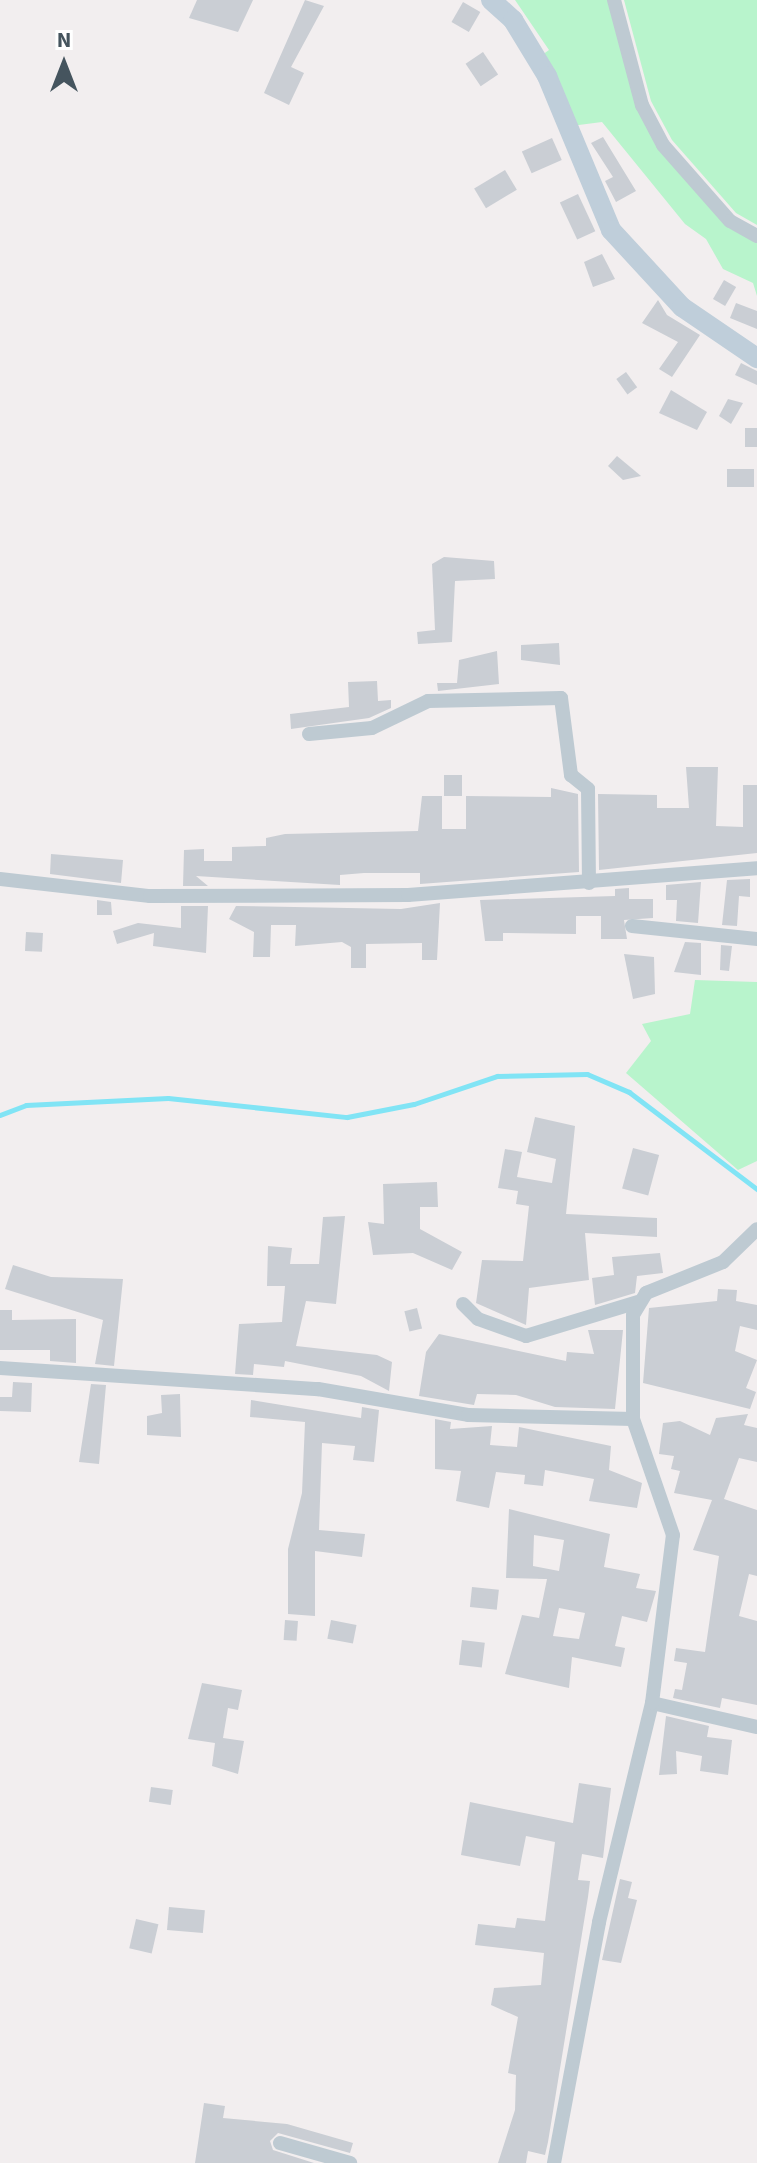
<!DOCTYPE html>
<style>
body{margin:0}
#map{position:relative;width:757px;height:2163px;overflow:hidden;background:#f2eeef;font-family:"Source Sans 3",sans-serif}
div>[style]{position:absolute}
.green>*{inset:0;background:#b8f4cc}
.stream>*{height:5px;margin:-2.5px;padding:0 2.5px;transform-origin:2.5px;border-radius:2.5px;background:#81e4f5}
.building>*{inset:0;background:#caced4;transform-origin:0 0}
.street>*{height:14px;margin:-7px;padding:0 7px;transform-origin:7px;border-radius:7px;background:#becad2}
.secondary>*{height:20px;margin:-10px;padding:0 10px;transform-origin:10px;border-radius:10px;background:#bfceda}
span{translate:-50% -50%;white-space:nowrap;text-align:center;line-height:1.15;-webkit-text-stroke:6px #fff;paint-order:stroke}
.north{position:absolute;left:24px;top:24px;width:80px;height:80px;-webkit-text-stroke:6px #fff;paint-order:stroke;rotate:0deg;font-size:22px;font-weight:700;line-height:32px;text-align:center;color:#45545e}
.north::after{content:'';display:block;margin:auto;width:28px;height:36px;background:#45545e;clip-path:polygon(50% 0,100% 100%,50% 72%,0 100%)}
</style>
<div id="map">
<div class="green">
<div style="clip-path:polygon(515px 0,612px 0,661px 146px,757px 239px,757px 296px,753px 283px,723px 269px,706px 239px,685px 224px,602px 122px,571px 126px,542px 55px,549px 50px)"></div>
<div style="clip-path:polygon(624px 0,757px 0,757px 225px,736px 213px,672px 140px,651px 101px)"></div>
<div style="clip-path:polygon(695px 980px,757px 982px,757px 1161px,738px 1170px,626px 1073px,651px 1041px,642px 1024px,690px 1014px)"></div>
</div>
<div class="stream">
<div style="left:0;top:1115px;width:28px;rotate:-21deg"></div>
<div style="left:26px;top:1105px;width:142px;rotate:-2.8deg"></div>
<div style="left:168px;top:1098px;width:180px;rotate:6.1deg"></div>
<div style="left:347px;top:1117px;width:68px;rotate:-11deg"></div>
<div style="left:414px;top:1104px;width:88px;rotate:-18.6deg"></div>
<div style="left:497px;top:1076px;width:90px;rotate:-1.3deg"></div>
<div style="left:587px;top:1074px;width:46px;rotate:23.2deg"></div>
<div style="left:629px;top:1092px;width:161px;rotate:37.2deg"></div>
</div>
<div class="building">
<div style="clip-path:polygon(197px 0,253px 0,238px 32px,189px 18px)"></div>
<div style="clip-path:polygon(305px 0,324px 6px,291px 67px,304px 73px,289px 105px,264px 93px)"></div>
<div style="left:463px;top:2px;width:20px;height:23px;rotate:30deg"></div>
<div style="left:483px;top:52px;width:27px;height:21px;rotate:56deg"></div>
<div style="clip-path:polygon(603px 137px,636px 191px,616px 202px,605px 181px,613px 177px,591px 143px)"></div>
<div style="left:552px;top:138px;width:24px;height:33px;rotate:66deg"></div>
<div style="left:505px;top:170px;width:23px;height:36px;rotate:59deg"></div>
<div style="left:578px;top:194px;width:41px;height:20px;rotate:65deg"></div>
<div style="clip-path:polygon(602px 254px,615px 279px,593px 287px,584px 262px)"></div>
<div style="left:724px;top:280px;width:14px;height:22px;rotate:30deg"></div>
<div style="clip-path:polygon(658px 300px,667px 315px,700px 335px,672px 377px,659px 369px,678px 342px,642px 323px)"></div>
<div style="clip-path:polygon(736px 303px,757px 311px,757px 329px,730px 318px)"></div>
<div style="clip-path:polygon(741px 363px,757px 371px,757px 385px,735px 375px)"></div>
<div style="left:626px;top:372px;width:19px;height:12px;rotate:54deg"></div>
<div style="clip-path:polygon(671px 390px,707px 412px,697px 430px,659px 413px)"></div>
<div style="clip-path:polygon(728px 399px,743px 403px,731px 424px,719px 416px)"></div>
<div style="left:745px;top:428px;width:12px;height:19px"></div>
<div style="clip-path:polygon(617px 456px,641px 476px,623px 480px,608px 466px)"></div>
<div style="left:754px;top:469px;width:18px;height:27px;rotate:90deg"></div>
<div style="clip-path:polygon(444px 557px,494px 561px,495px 579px,455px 581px,452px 642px,418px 644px,417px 632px,435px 630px,432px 564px)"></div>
<div style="clip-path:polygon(559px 643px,560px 665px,521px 660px,521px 645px)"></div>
<div style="clip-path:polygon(497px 651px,499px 684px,438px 691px,437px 683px,457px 683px,459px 660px)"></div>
<div style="clip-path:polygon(377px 681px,378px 701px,391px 700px,391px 708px,369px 718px,291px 729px,290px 714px,349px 707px,348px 682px)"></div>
<div style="clip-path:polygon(686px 767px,718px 767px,716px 826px,743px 827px,743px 785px,757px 785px,757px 853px,599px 870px,598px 794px,657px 795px,657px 808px,689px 808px)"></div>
<div style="left:444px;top:775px;width:18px;height:21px"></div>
<div style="clip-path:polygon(551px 788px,578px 794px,579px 872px,420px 884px,420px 873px,364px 873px,340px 875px,340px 885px,196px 876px,208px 886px,183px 886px,184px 850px,204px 849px,204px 861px,232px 861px,232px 847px,266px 846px,266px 838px,285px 834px,418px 831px,422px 796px,442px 796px,442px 829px,466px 829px,466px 796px,551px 797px)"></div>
<div style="clip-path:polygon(51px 854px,123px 860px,121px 883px,50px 874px)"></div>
<div style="clip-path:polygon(750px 879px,750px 897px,739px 896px,737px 926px,722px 925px,727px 880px)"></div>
<div style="clip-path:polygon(701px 882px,698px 923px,676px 921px,677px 900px,666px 900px,666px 885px)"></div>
<div style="clip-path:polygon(629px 888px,629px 899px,653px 899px,653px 918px,624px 920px,627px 939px,601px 939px,601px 916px,576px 916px,576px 934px,503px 933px,503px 941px,485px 941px,480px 900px,615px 896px,615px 889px)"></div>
<div style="clip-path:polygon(97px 900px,111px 902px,112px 915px,97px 915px)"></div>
<div style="clip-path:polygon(440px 903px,437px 960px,422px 960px,422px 943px,366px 944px,366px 968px,351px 968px,351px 947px,342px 942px,295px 946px,296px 925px,271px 925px,270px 957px,253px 957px,254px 932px,229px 919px,236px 906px,401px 909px)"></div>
<div style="clip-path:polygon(181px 906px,208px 906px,206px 953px,153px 946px,154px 933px,117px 944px,113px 931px,138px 923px,181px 928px)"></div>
<div style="left:26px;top:932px;width:17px;height:19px;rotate:3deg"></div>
<div style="clip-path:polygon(685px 942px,701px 943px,701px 975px,674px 972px)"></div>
<div style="clip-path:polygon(721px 945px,732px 946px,729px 971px,720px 970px)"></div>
<div style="clip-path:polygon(624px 954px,654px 957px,655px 994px,633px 999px)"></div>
<div style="clip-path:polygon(535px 1117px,575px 1126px,566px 1214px,657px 1218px,657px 1237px,585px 1233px,589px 1280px,529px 1288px,526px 1325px,476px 1303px,482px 1260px,523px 1261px,529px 1206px,516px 1204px,518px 1191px,498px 1188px,505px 1149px,522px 1152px,517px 1177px,552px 1183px,556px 1159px,527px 1152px)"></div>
<div style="left:633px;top:1148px;width:27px;height:42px;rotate:15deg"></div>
<div style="clip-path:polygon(437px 1182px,438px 1207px,420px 1207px,420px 1229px,462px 1252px,452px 1270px,413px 1253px,373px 1255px,368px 1222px,384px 1224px,383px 1184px)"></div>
<div style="clip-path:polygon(345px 1216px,336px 1304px,306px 1301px,296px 1346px,377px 1355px,392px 1362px,389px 1391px,361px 1376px,285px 1361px,284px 1367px,254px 1364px,253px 1375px,235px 1374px,239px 1324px,282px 1322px,285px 1286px,267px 1286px,268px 1246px,292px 1248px,290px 1264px,319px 1264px,323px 1217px)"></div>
<div style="clip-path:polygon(660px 1253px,663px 1273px,637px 1276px,635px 1293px,595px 1305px,592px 1278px,614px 1275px,612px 1257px)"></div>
<div style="clip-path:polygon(13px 1265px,51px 1277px,123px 1279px,114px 1366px,95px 1364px,103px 1320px,5px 1289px)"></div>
<div style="clip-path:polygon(718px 1289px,737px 1290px,736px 1301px,757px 1305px,757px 1330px,740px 1326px,735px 1351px,757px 1360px,746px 1388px,756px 1392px,750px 1409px,643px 1383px,649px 1308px,717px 1301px)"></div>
<div style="left:417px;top:1308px;width:21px;height:13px;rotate:76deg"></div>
<div style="clip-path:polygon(0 1310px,12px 1310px,12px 1320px,76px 1319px,76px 1363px,50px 1361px,50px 1350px,0 1350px)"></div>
<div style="clip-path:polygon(588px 1330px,623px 1330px,615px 1409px,555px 1407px,516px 1395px,477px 1394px,474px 1405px,419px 1396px,426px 1352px,439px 1334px,566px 1361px,567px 1352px,594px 1354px)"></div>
<div style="clip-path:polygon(13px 1382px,32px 1383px,31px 1412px,0 1411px,0 1397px,12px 1397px)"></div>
<div style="clip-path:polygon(91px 1384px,106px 1385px,99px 1464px,79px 1462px)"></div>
<div style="clip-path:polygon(180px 1394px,181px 1437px,147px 1435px,147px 1416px,162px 1413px,161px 1395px)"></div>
<div style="clip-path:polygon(251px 1400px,361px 1418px,362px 1407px,379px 1410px,374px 1462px,353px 1460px,355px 1446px,322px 1443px,319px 1530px,365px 1534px,362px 1557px,315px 1551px,315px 1616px,288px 1614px,288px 1549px,302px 1493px,305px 1422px,250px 1417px)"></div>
<div style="clip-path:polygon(748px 1414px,744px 1425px,757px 1428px,757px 1462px,739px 1458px,724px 1499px,757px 1510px,757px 1576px,749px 1574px,739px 1616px,757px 1621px,757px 1705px,722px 1698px,720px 1708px,673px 1698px,675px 1689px,682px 1690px,687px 1663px,674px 1661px,676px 1648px,705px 1652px,719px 1556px,693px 1550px,712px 1500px,674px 1493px,680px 1471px,671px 1469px,674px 1456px,659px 1454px,663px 1423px,680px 1421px,710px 1435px,716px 1418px)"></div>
<div style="clip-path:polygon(435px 1419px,451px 1422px,450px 1429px,492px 1426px,490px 1445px,517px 1447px,519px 1427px,611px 1446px,609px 1470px,642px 1483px,637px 1508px,589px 1501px,594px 1479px,545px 1470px,543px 1486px,524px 1484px,525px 1475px,496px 1472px,489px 1508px,456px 1501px,461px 1471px,435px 1469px)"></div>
<div style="clip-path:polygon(evenodd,509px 1509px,610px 1534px,604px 1567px,640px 1574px,636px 1588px,656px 1591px,647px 1622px,622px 1616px,615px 1646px,625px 1648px,621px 1667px,572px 1657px,569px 1688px,505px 1674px,522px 1615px,539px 1618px,547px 1579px,506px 1578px,509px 1509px,534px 1535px,564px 1540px,559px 1571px,533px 1566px,534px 1535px,509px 1509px,559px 1608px,585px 1613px,579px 1639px,553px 1636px,559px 1608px)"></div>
<div style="left:472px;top:1587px;width:27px;height:20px;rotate:6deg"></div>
<div style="left:285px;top:1620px;width:13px;height:20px;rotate:4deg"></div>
<div style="left:331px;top:1620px;width:26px;height:19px;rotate:11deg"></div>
<div style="left:462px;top:1640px;width:23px;height:25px;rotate:7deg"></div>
<div style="clip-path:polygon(202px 1683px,242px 1690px,238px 1710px,228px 1708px,223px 1738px,244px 1741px,238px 1774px,212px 1766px,215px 1743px,188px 1739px)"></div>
<div style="clip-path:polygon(666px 1716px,709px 1726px,707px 1737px,732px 1740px,728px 1775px,700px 1771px,702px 1756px,676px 1751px,677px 1774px,659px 1775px)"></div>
<div style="clip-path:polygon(579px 1783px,611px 1788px,603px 1858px,582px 1854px,578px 1880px,590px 1881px,588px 1897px,548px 2142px,545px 2155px,528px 2151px,526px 2163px,498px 2163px,515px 2110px,516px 2075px,508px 2073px,518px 2017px,491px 2005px,494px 1988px,541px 1985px,544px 1953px,475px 1945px,478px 1924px,515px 1928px,517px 1918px,545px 1921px,555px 1842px,526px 1836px,520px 1866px,461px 1855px,470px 1802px,573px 1823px)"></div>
<div style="left:151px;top:1787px;width:22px;height:15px;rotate:8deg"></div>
<div style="clip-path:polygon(620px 1879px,632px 1882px,628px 1898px,637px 1900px,621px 1963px,602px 1960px)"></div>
<div style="left:169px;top:1907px;width:36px;height:23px;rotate:5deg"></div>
<div style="left:136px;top:1919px;width:23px;height:30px;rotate:13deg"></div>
<div style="clip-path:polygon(204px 2103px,225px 2106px,223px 2118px,287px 2124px,353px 2143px,350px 2153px,278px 2133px,270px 2141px,273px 2150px,314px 2163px,195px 2163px)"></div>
</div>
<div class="street">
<div style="left:614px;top:0;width:109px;rotate:75.1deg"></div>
<div style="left:642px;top:105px;width:45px;rotate:62.3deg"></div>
<div style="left:663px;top:145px;width:101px;rotate:48.6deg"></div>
<div style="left:730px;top:221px;width:31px;rotate:29deg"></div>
<div style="left:309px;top:734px;width:63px;rotate:-5.4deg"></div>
<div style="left:372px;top:728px;width:62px;rotate:-25.7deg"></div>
<div style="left:428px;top:701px;width:133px;rotate:-1.3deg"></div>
<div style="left:561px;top:698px;width:78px;rotate:82.6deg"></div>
<div style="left:571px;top:775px;width:22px;rotate:39deg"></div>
<div style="left:588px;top:789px;width:94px;rotate:89.4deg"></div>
<div style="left:0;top:879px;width:151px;rotate:6.5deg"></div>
<div style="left:150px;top:896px;width:258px;rotate:-0.2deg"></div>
<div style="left:408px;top:895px;width:350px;rotate:-4.4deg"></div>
<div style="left:632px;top:926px;width:126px;rotate:5.9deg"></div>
<div style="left:463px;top:1304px;width:21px;rotate:45deg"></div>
<div style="left:478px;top:1319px;width:51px;rotate:19.5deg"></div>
<div style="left:526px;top:1336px;width:117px;rotate:-16.9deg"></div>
<div style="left:0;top:1368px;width:319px;rotate:3.8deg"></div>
<div style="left:318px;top:1389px;width:152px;rotate:9.8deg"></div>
<div style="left:468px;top:1415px;width:165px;rotate:1.4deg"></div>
<div style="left:652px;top:1703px;width:108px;rotate:12.9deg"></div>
<div style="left:280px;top:2143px;width:73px;rotate:15.9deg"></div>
<div style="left:554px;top:2163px;width:245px;rotate:-79.4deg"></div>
<div style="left:599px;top:1922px;width:225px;rotate:-76.4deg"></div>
<div style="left:652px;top:1703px;width:169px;rotate:-82.9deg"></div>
<div style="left:673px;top:1535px;width:123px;rotate:-109deg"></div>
<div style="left:633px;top:1419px;width:104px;rotate:-90deg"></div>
<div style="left:633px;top:1315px;width:26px;rotate:-59deg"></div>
<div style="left:646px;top:1293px;width:83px;rotate:-21.9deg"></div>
<div style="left:723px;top:1262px;width:47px;rotate:-44.1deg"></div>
</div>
<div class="secondary">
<div style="left:491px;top:0;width:30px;rotate:42deg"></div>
<div style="left:513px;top:20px;width:66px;rotate:58.7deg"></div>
<div style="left:547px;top:76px;width:167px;rotate:67.4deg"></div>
<div style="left:611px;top:230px;width:105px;rotate:47.3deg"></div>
<div style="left:682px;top:307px;width:91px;rotate:34.2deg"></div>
</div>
<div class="north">N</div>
</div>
